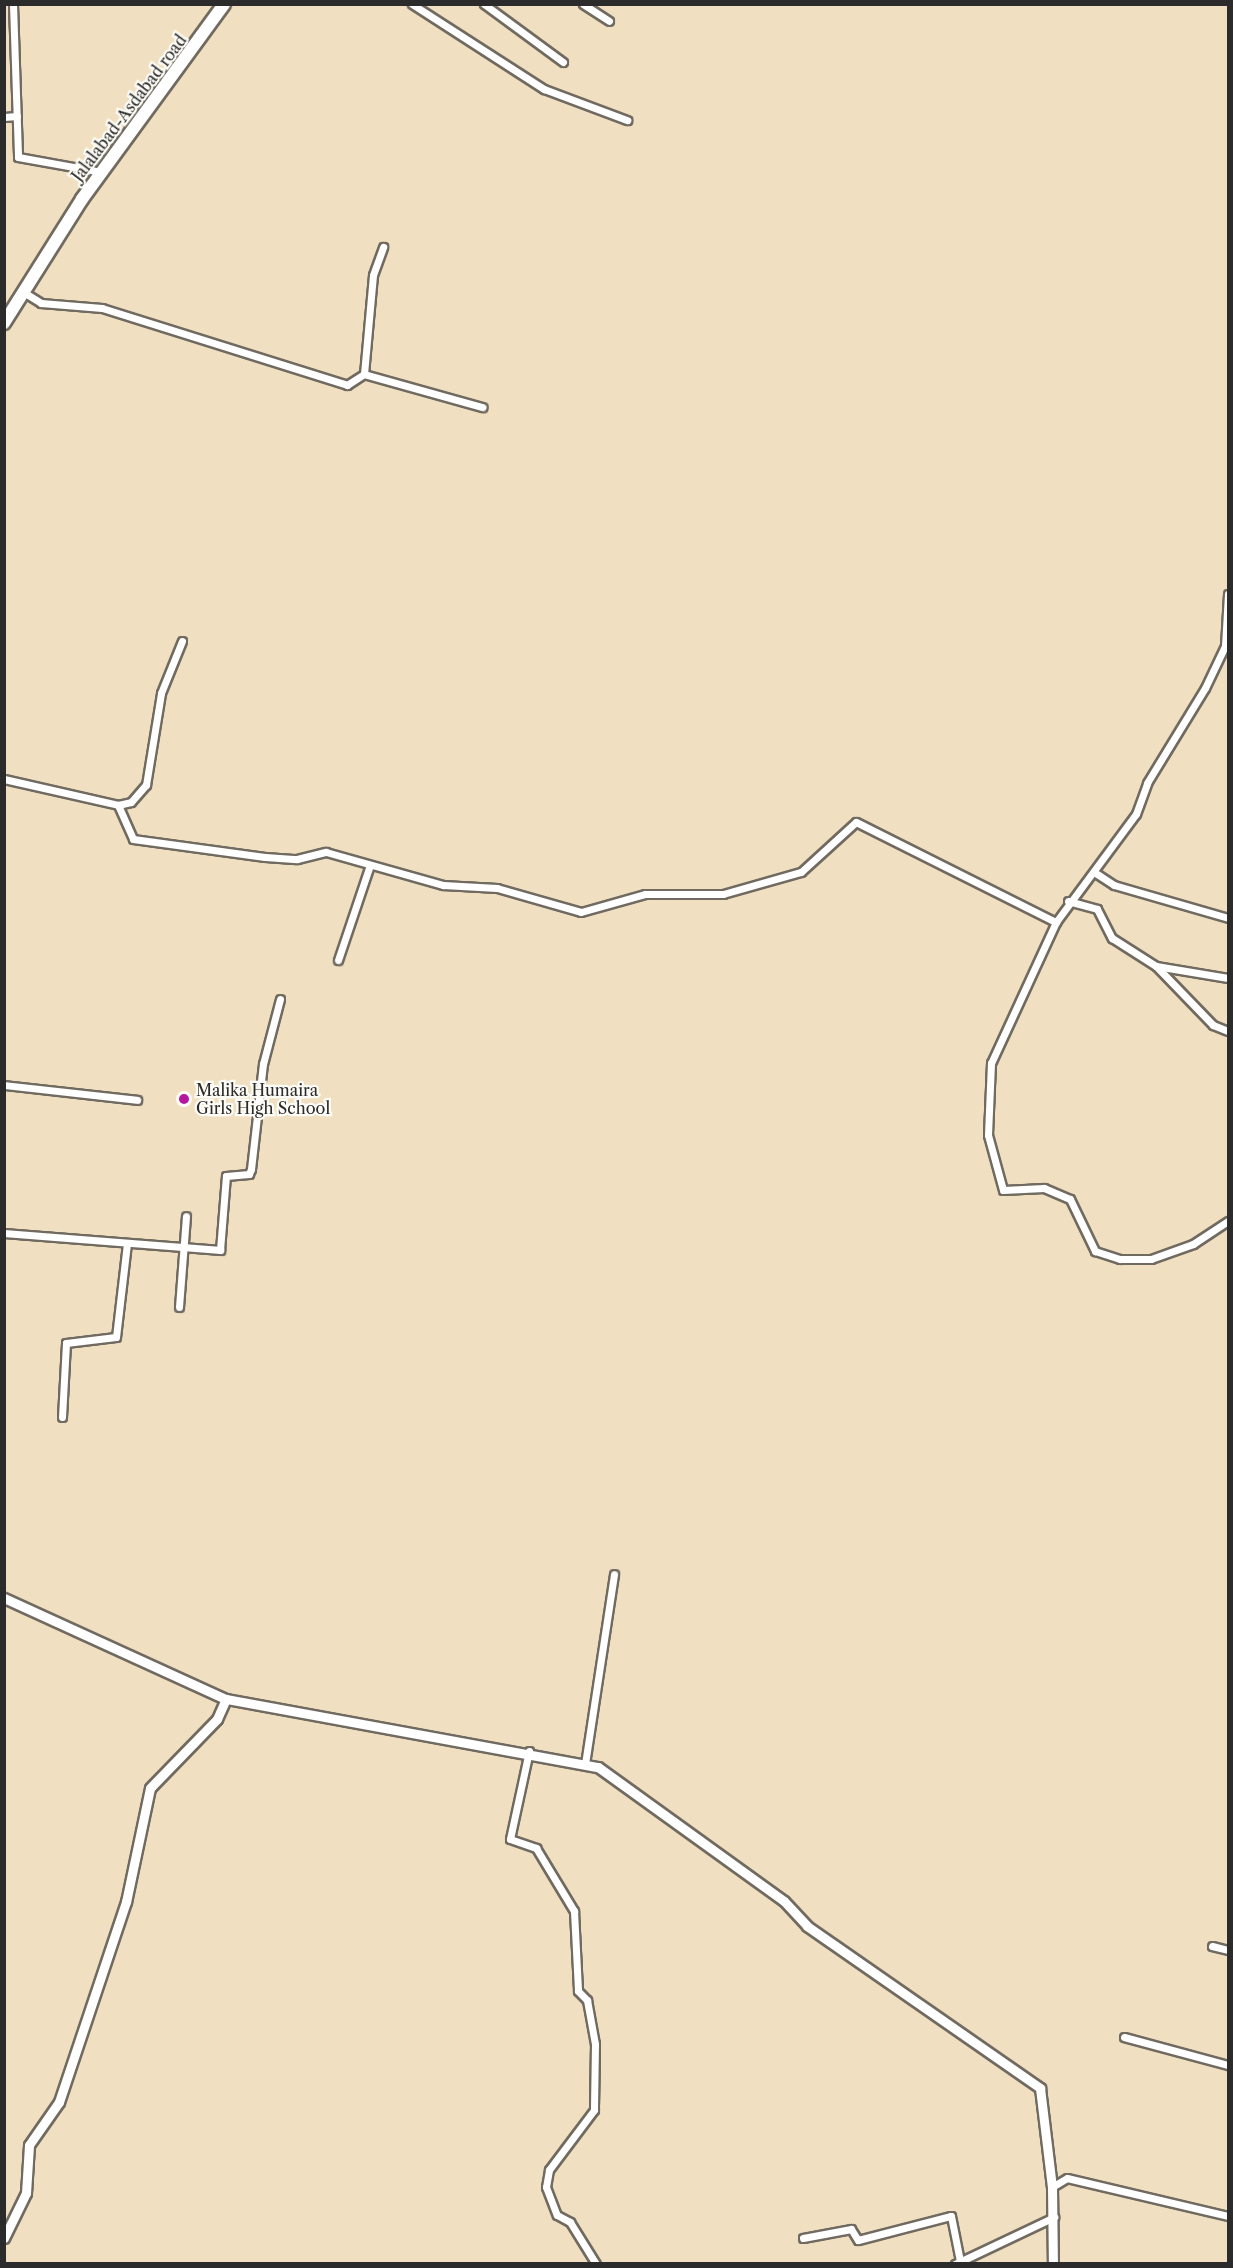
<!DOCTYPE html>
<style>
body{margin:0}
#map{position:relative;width:1233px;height:2268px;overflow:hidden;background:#f0e0c1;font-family:"Libre Caslon Text",serif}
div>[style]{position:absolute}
.roads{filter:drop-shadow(2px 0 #706a60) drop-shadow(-2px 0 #706a60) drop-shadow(0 2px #706a60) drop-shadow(0 -2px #706a60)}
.minor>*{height:7px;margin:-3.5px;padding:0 3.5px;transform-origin:3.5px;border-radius:3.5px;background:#fff}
.tertiary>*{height:9px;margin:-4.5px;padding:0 4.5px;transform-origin:4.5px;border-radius:4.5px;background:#fff}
.primary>*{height:12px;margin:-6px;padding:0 6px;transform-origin:6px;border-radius:6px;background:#fff}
.dots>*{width:16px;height:16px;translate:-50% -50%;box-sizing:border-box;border:3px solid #fdfcf7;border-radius:50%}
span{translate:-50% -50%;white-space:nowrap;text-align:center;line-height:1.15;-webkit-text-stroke:4.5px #fdfcf7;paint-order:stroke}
.street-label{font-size:16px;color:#2b2b2b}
.poi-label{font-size:16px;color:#2b2b2b}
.left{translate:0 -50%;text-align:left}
.frame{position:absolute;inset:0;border:6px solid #2b2b2b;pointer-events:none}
</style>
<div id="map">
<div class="roads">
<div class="minor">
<div style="left:13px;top:4px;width:153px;rotate:88.1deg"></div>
<div style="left:18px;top:157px;width:84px;rotate:10.2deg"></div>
<div style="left:412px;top:4px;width:157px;rotate:32.8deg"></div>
<div style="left:544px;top:89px;width:89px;rotate:20.5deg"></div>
<div style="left:484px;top:4px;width:98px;rotate:36.3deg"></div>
<div style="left:583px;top:4px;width:31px;rotate:33deg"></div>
<div style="left:4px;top:117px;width:13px;rotate:-4deg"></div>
<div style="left:25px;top:293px;width:19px;rotate:32deg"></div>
<div style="left:41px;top:303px;width:61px;rotate:4.7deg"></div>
<div style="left:102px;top:308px;width:257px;rotate:17.4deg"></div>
<div style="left:347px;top:385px;width:20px;rotate:-33deg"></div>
<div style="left:364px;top:374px;width:123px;rotate:15.6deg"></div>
<div style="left:364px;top:374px;width:99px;rotate:-84.8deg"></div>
<div style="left:373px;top:275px;width:30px;rotate:-70deg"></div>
<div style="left:4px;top:779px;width:117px;rotate:12.8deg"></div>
<div style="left:118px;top:805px;width:37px;rotate:66deg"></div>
<div style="left:133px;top:839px;width:133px;rotate:7.8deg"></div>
<div style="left:265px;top:857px;width:32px;rotate:4deg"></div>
<div style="left:297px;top:859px;width:30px;rotate:-14deg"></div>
<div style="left:326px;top:852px;width:122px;rotate:15.8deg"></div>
<div style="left:443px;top:885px;width:54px;rotate:3.2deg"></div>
<div style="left:497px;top:888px;width:87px;rotate:15.9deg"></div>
<div style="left:581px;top:912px;width:66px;rotate:-15.7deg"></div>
<div style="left:645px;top:894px;width:78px"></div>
<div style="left:723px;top:894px;width:81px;rotate:-15.8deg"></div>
<div style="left:801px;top:872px;width:74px;rotate:-42.3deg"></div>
<div style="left:856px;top:822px;width:224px;rotate:26.6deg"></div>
<div style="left:1056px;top:922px;width:134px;rotate:-53.5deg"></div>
<div style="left:1136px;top:814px;width:33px;rotate:-70deg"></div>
<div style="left:1147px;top:783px;width:111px;rotate:-58.6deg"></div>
<div style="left:1205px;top:688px;width:47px;rotate:-64.5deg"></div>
<div style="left:1225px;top:646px;width:52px;rotate:-86.7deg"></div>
<div style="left:118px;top:805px;width:13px;rotate:-13deg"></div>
<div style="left:131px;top:802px;width:23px;rotate:-49deg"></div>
<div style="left:146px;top:785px;width:93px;rotate:-80.7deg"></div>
<div style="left:161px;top:693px;width:56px;rotate:-68deg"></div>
<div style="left:1094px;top:872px;width:24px;rotate:33deg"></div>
<div style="left:1114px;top:885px;width:119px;rotate:16.1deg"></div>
<div style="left:1068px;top:901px;width:30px;rotate:15deg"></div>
<div style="left:1097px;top:909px;width:33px;rotate:63deg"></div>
<div style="left:1112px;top:938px;width:52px;rotate:32.5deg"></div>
<div style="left:1156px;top:966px;width:82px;rotate:46deg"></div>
<div style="left:1213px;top:1025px;width:16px;rotate:22deg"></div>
<div style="left:1056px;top:922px;width:155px;rotate:114.7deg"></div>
<div style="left:991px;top:1063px;width:72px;rotate:92.4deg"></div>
<div style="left:988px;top:1135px;width:57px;rotate:74.7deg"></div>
<div style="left:1003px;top:1190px;width:41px;rotate:-2.8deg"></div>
<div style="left:1044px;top:1188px;width:28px;rotate:23deg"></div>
<div style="left:1070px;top:1199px;width:58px;rotate:64.3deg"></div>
<div style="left:1095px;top:1251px;width:26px;rotate:18deg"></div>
<div style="left:1120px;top:1259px;width:31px"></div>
<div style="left:1151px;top:1259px;width:45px;rotate:-19.7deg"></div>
<div style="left:1193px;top:1244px;width:42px;rotate:-33.3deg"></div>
<div style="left:338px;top:960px;width:100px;rotate:-71.4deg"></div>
<div style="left:1156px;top:966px;width:73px;rotate:9.5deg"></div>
<div style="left:4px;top:1085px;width:134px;rotate:6.4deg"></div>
<div style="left:4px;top:1233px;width:217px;rotate:4.5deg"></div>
<div style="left:220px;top:1250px;width:74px;rotate:-85.4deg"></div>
<div style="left:226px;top:1176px;width:23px;rotate:-5deg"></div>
<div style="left:249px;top:1174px;width:5px;rotate:-68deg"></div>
<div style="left:251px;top:1169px;width:106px;rotate:-83.5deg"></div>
<div style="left:263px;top:1064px;width:67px;rotate:-75.3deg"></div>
<div style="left:179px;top:1307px;width:91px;rotate:-85.6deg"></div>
<div style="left:62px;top:1417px;width:74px;rotate:-86.9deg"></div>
<div style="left:66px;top:1343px;width:50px;rotate:-6.8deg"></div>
<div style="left:116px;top:1337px;width:94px;rotate:-83.3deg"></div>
<div style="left:529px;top:1751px;width:90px;rotate:102.2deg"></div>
<div style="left:510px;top:1839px;width:28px;rotate:19deg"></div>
<div style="left:536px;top:1848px;width:74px;rotate:58.9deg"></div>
<div style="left:574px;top:1911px;width:80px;rotate:87.1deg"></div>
<div style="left:578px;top:1991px;width:13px;rotate:45deg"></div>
<div style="left:587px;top:2000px;width:45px;rotate:79.7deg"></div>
<div style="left:595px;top:2044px;width:66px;rotate:90.9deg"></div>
<div style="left:594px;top:2110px;width:75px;rotate:126.9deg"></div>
<div style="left:549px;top:2170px;width:17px;rotate:100deg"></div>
<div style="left:546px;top:2187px;width:30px;rotate:69deg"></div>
<div style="left:557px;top:2215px;width:15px;rotate:28deg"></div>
<div style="left:570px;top:2222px;width:49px;rotate:58.2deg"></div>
<div style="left:585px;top:1764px;width:192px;rotate:-81.3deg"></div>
<div style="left:1212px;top:1946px;width:16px;rotate:14deg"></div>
<div style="left:1124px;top:2037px;width:108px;rotate:15.1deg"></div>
<div style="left:1052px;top:2187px;width:17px;rotate:-31deg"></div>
<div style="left:1067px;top:2178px;width:165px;rotate:13.3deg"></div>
<div style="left:803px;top:2238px;width:49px;rotate:-10.6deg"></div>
<div style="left:851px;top:2229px;width:13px;rotate:58deg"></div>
<div style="left:858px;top:2240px;width:96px;rotate:-14.5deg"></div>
<div style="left:951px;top:2216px;width:46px;rotate:78.7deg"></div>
<div style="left:955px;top:2264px;width:110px;rotate:-25.4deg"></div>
</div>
<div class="tertiary">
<div style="left:4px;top:1598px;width:244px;rotate:24.5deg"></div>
<div style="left:226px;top:1699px;width:378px;rotate:10.4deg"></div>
<div style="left:598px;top:1767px;width:229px;rotate:35.8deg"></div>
<div style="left:784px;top:1901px;width:34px;rotate:47deg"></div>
<div style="left:807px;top:1926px;width:284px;rotate:34.8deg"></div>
<div style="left:1040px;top:2088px;width:100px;rotate:83.1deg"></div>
<div style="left:1052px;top:2187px;width:77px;rotate:89.3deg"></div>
<div style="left:4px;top:2238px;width:50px;rotate:-63.9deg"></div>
<div style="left:26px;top:2193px;width:48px;rotate:-86.4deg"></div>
<div style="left:29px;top:2145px;width:52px;rotate:-55.1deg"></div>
<div style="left:59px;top:2102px;width:211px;rotate:-71.5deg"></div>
<div style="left:126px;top:1902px;width:116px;rotate:-78.1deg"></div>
<div style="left:150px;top:1788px;width:96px;rotate:-45.8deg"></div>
<div style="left:217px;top:1719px;width:22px;rotate:-66deg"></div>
</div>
<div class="primary">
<div style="left:4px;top:323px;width:146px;rotate:-57.8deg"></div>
<div style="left:82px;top:199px;width:241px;rotate:-53.9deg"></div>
</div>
</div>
<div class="dots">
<div style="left:184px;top:1099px;background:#b5179e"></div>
</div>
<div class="street-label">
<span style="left:129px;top:108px;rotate:-53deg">Jalalabad-Asdabad road</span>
</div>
<div class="poi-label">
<span class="left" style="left:196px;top:1099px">Malika Humaira<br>Girls High School</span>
</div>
<div class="frame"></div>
</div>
